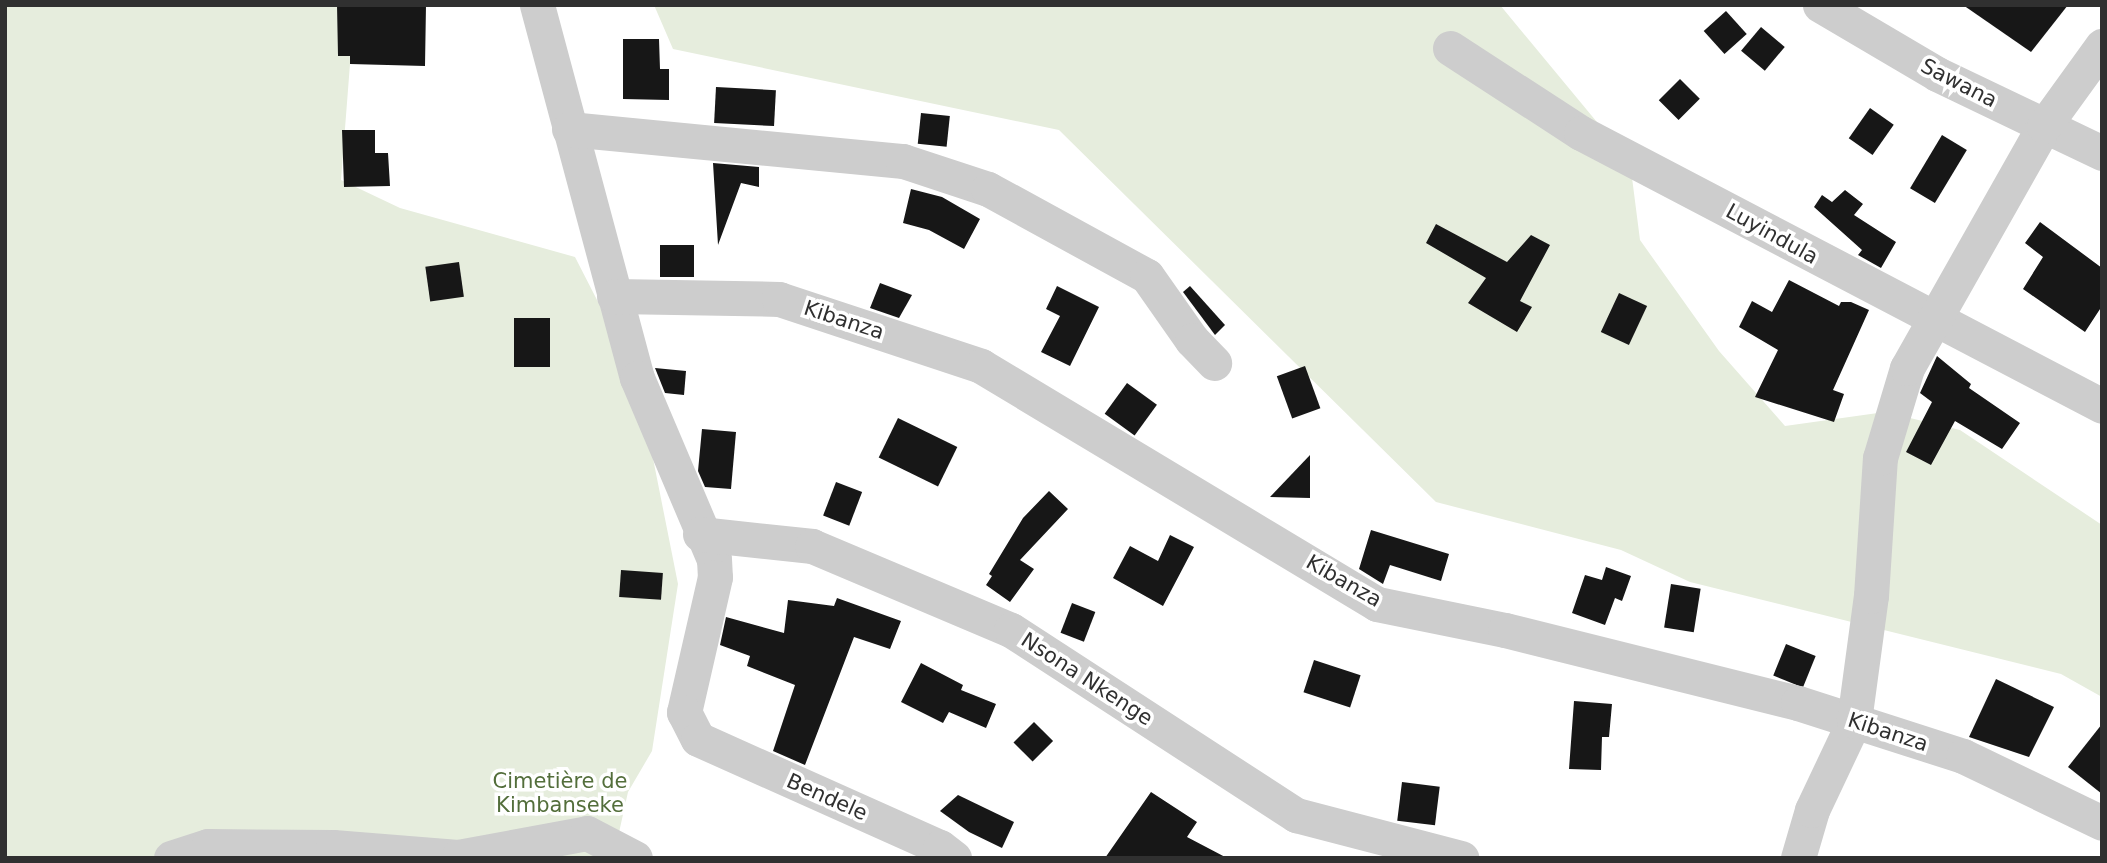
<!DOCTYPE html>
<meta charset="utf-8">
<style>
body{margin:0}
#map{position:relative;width:2107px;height:863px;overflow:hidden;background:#fff;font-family:"DejaVu Sans",sans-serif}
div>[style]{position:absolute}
.green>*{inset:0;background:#e6eddd}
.building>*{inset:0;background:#171717;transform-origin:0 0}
.street>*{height:35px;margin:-17.5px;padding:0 17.5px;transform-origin:17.5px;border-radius:17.5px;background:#cdcdcd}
span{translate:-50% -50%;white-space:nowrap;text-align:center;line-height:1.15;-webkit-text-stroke:7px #fff;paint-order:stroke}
.street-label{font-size:21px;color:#303030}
.park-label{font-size:21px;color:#536e3b}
.frame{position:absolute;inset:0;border:7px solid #303030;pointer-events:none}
</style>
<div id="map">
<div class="green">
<div style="clip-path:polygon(5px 5px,349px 5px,350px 64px,341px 180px,400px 208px,575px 257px,637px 378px,678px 584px,652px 751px,628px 792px,616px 846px,632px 858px,5px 858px)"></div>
<div style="clip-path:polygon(654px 5px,1500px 5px,1630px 162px,1640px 240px,1719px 351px,1785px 426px,1885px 412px,1960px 430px,2102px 525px,2102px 697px,2061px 674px,1690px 582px,1621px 550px,1436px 502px,1059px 130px,673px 49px)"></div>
</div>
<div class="building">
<div style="clip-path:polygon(337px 5px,426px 5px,425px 66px,350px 64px,350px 56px,338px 56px)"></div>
<div style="clip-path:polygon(1963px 5px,2068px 5px,2031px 52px)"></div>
<div style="left:1726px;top:11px;width:31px;height:30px;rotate:48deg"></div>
<div style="left:1761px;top:27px;width:31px;height:31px;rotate:40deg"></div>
<div style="clip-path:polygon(623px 39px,659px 39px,660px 69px,669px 69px,669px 100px,623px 99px)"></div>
<div style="left:1680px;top:79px;width:28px;height:30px;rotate:45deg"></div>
<div style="left:716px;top:87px;width:60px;height:36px;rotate:3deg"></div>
<div style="left:1870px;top:108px;width:29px;height:37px;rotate:35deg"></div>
<div style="left:921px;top:113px;width:29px;height:31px;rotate:6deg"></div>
<div style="clip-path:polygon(342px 130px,375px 130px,375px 153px,388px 153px,390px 186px,344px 187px)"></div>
<div style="left:1942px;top:135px;width:29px;height:62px;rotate:31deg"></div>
<div style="clip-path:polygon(713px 163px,759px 167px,759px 187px,741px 183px,718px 245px)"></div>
<div style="clip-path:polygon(911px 189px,942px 197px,980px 219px,964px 249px,929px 230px,903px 223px)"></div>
<div style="clip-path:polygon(1845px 190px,1863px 204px,1854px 215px,1896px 242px,1881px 268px,1858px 255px,1862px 250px,1814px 207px,1822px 195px,1832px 202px)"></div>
<div style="clip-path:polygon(2040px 222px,2102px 268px,2102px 306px,2085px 332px,2023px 289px,2043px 257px,2025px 243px)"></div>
<div style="clip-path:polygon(1436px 224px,1507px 262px,1531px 235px,1550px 245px,1520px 301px,1532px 307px,1517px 332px,1468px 303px,1486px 278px,1426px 243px)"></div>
<div style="left:660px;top:245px;width:34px;height:32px"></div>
<div style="left:459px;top:262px;width:35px;height:34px;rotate:82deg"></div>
<div style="clip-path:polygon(1789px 280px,1839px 306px,1841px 302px,1851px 302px,1869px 310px,1833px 390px,1844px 394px,1834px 422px,1755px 397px,1778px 350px,1739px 327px,1752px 301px,1772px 312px)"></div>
<div style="clip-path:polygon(880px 283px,912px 295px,899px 318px,870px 308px)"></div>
<div style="clip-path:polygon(1057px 286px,1099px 307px,1070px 366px,1041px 352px,1060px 316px,1046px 309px)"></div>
<div style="clip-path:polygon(1190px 286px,1225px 325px,1215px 335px,1183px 292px)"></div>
<div style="left:1619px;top:293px;width:31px;height:43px;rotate:25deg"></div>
<div style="left:514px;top:318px;width:36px;height:49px"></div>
<div style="clip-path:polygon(1937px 356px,1971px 384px,1969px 388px,2020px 423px,2002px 449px,1955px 421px,1931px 465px,1906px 452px,1932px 402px,1920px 393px)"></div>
<div style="left:1305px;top:366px;width:45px;height:30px;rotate:70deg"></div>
<div style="clip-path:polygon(655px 368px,686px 371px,684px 395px,665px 393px)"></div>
<div style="left:1127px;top:383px;width:37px;height:38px;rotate:36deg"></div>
<div style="left:898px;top:418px;width:66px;height:44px;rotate:26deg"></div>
<div style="clip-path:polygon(702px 429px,736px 432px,731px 489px,705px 487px,698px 471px)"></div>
<div style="clip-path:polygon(1310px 455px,1310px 498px,1270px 497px)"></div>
<div style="left:836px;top:482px;width:28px;height:36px;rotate:21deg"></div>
<div style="clip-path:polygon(1049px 491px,1068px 509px,1020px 560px,1034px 569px,1010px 602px,986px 585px,992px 576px,989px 574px,1023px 518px)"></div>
<div style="clip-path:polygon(1371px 530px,1449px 554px,1441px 581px,1390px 565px,1383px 584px,1359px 569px)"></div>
<div style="clip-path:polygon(1170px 535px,1194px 547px,1163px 606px,1113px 578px,1130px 546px,1158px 561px)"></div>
<div style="clip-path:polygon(1606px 567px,1631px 576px,1622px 601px,1615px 598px,1605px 625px,1572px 613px,1585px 575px,1602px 580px)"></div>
<div style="left:621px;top:570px;width:42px;height:27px;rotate:4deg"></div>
<div style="left:1671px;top:584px;width:30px;height:44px;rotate:9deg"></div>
<div style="clip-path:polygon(837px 598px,901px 621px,890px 649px,854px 637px,805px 765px,773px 751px,795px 685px,747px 666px,750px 656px,720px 645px,726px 617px,784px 633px,788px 600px,834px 606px)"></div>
<div style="left:1072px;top:603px;width:25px;height:32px;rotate:21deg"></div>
<div style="left:1786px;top:644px;width:32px;height:34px;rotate:22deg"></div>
<div style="left:1314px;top:660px;width:49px;height:34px;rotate:18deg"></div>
<div style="clip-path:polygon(921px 663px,963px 685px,961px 690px,996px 704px,986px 728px,949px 712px,943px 723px,901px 702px)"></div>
<div style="clip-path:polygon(1996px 679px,2054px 707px,2029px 757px,1969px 737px)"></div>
<div style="clip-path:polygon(1574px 701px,1612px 704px,1609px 737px,1602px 737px,1601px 770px,1569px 769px)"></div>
<div style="left:1034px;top:722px;width:27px;height:29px;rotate:45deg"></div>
<div style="clip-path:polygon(2102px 724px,2102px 794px,2068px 767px)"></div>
<div style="left:1402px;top:782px;width:38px;height:39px;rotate:7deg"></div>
<div style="clip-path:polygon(1151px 792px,1197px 822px,1187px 837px,1227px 858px,1105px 858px)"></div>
<div style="clip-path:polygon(958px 795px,1014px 822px,1002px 848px,969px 832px,940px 811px)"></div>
</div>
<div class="street">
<div style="left:537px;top:5px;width:386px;rotate:75deg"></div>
<div style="left:637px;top:378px;width:197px;rotate:67deg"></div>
<div style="left:714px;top:559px;width:18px;rotate:87deg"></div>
<div style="left:715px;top:577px;width:139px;rotate:102.9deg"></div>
<div style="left:684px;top:712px;width:30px;rotate:63deg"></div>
<div style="left:698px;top:739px;width:265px;rotate:24.1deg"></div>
<div style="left:940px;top:847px;width:18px;rotate:38deg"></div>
<div style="left:1820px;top:5px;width:136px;rotate:30.5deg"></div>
<div style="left:1937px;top:74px;width:183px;rotate:25.6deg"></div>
<div style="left:1450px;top:48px;width:156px;rotate:33deg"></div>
<div style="left:1581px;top:133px;width:588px;rotate:27.65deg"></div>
<div style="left:569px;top:129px;width:336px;rotate:5.5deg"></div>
<div style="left:903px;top:161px;width:89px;rotate:18.2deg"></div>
<div style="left:988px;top:189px;width:181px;rotate:28.7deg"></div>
<div style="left:1147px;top:276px;width:78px;rotate:54.9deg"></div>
<div style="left:1192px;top:340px;width:32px;rotate:46deg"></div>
<div style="left:614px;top:296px;width:165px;rotate:1deg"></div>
<div style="left:779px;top:299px;width:213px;rotate:18.3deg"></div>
<div style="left:981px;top:366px;width:462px;rotate:31deg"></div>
<div style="left:1377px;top:604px;width:131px;rotate:11.5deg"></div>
<div style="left:1505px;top:630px;width:302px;rotate:14deg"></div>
<div style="left:1798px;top:703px;width:173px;rotate:17.8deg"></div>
<div style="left:1963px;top:756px;width:154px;rotate:25.7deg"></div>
<div style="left:700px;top:534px;width:113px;rotate:6.1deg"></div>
<div style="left:812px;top:546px;width:216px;rotate:22.9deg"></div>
<div style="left:1011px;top:630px;width:340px;rotate:33deg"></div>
<div style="left:1296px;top:815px;width:171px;rotate:14.6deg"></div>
<div style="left:171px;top:858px;width:39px;rotate:-18deg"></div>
<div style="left:208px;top:846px;width:125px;rotate:0.5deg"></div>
<div style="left:333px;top:847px;width:125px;rotate:4.6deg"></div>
<div style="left:458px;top:857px;width:131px;rotate:-10.5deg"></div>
<div style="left:587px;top:833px;width:54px;rotate:27.5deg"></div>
<div style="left:1798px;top:858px;width:50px;rotate:-73.7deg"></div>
<div style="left:1812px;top:810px;width:98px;rotate:-64.7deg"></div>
<div style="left:1854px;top:721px;width:126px;rotate:-82.3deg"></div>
<div style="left:1871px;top:596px;width:138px;rotate:-86.3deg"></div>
<div style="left:1880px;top:458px;width:94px;rotate:-73.3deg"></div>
<div style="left:1907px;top:368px;width:278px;rotate:-60.5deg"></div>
<div style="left:2044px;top:126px;width:99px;rotate:-54.1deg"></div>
</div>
<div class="street-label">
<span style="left:1959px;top:83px;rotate:27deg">Sawana</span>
<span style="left:1772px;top:234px;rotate:29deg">Luyindula</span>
<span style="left:844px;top:320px;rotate:18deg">Kibanza</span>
<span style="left:1344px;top:581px;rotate:30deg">Kibanza</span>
<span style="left:1087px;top:679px;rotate:33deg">Nsona Nkenge</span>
<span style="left:1888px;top:732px;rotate:18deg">Kibanza</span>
<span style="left:827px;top:797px;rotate:24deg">Bendele</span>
</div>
<div class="park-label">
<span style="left:560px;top:793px">Cimetière de<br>Kimbanseke</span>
</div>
<div class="frame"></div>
</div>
